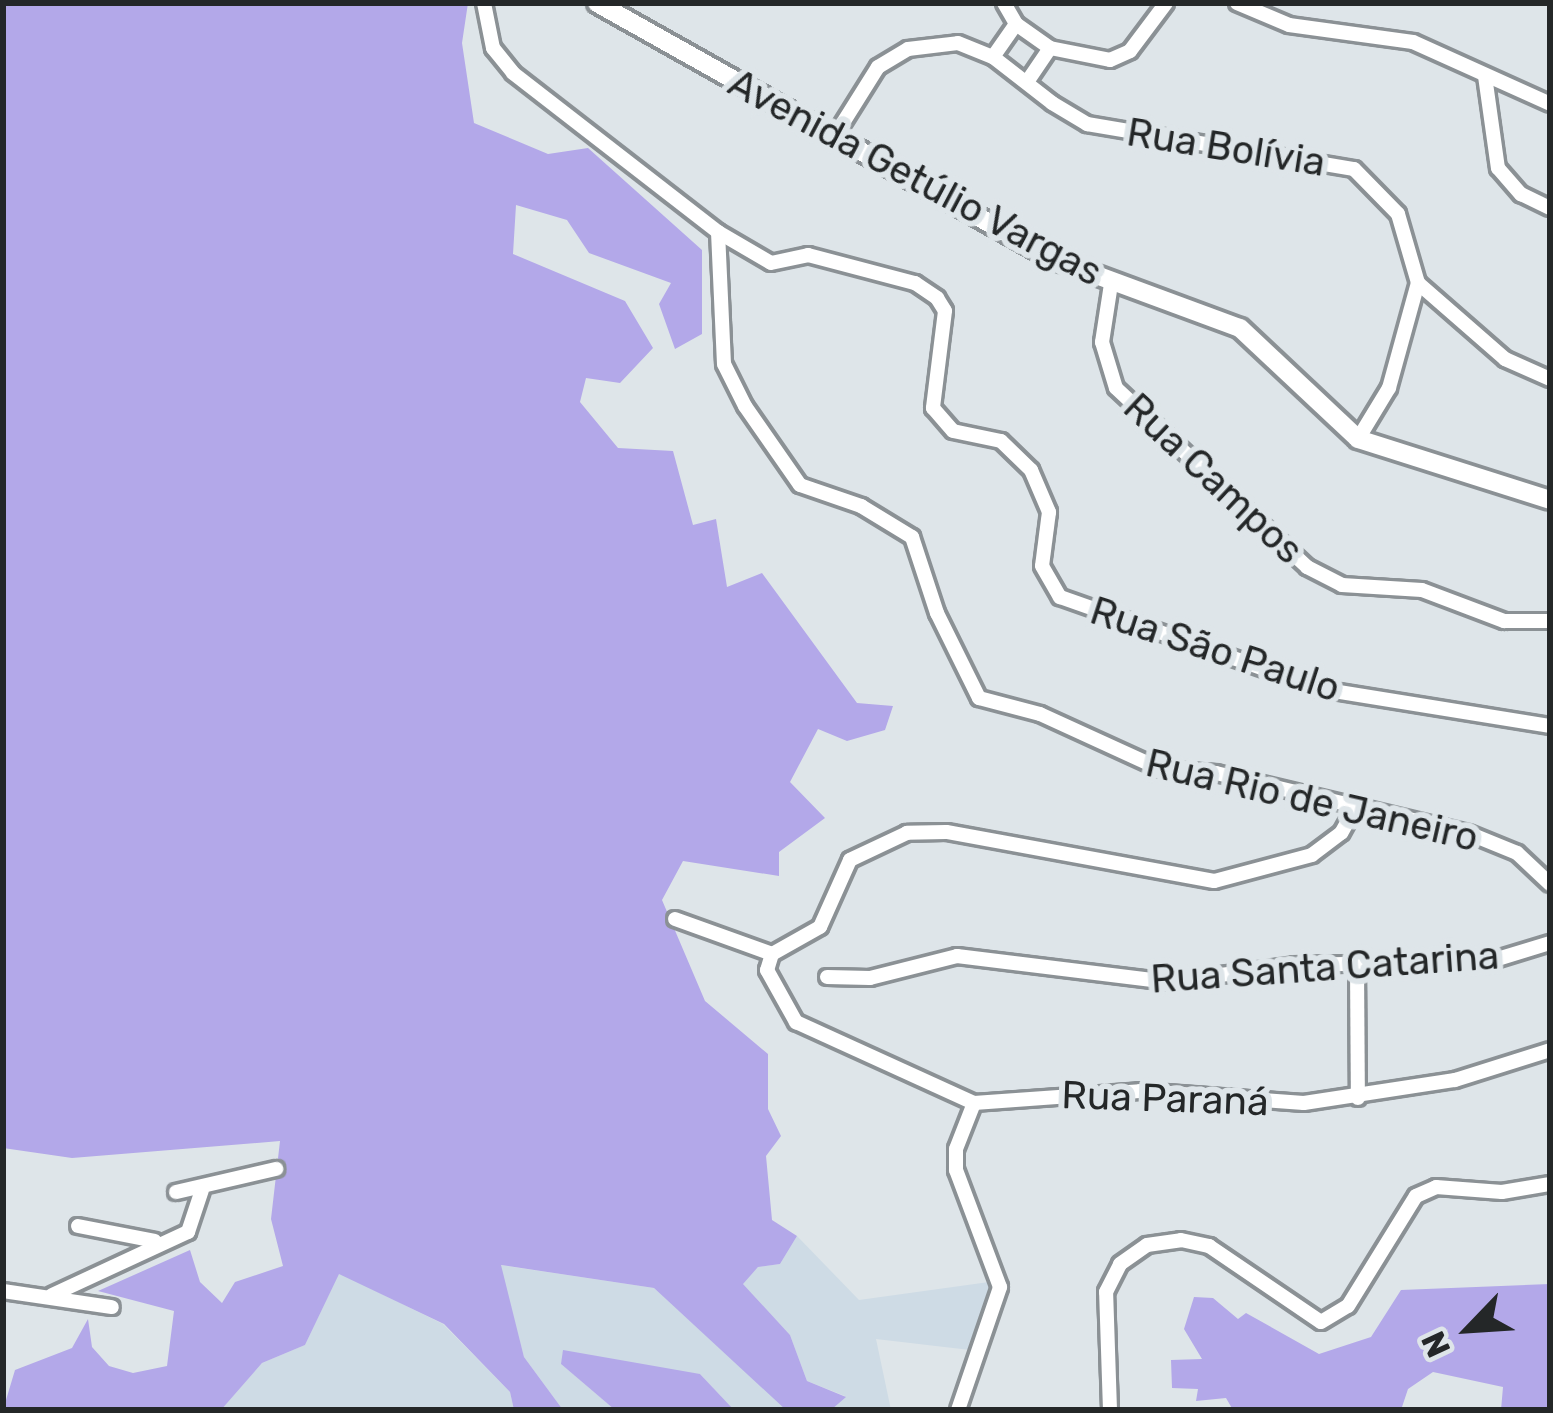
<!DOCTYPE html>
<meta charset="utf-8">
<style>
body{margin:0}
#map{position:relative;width:1553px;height:1413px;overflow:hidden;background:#dee5e9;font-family:Rubik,sans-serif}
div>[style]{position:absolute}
.built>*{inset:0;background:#cedbe5}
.green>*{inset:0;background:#b3a8e9}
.roads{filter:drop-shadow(3px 0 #8b9195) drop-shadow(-3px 0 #8b9195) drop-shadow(0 3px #8b9195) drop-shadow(0 -3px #8b9195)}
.street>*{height:14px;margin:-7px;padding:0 7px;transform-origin:7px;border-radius:7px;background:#fff}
.secondary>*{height:18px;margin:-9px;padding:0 9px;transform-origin:9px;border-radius:9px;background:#fff}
span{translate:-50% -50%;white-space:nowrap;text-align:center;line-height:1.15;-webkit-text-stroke:12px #dee5e9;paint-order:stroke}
.street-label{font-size:39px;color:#242728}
.frame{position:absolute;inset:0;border:6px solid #242728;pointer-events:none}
.north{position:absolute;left:1409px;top:1269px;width:120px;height:120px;-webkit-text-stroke:9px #dee5e9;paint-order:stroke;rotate:245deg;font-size:33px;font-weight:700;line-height:48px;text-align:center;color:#242728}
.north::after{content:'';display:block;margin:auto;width:42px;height:54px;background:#242728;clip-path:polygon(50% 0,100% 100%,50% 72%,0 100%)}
</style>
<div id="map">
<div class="built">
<div style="clip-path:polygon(797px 1236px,859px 1300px,989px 1282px,991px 1304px,970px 1350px,876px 1339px,891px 1410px,831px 1410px,845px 1396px,807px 1381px,790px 1335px,742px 1283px,758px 1267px,780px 1264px)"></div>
<div style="clip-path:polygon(500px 1265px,654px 1288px,787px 1410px,734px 1410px,700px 1374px,561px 1364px,615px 1410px,563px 1410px,524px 1357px)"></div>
<div style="clip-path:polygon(339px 1273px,443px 1324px,510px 1392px,514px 1410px,221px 1410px,262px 1363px,305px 1345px)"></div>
</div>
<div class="green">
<div style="clip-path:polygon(3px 3px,468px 3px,462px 43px,474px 123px,548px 154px,588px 148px,702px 250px,702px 334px,675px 349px,659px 304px,671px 283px,589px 253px,567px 220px,516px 205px,513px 254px,625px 301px,653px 348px,620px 383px,586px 378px,580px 402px,618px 448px,673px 451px,693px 525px,716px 519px,727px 587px,762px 573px,857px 703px,893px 706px,885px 730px,847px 741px,818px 729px,790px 782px,825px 818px,779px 852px,779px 876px,683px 861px,662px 900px,705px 1001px,768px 1054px,768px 1109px,781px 1136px,766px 1156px,772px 1220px,797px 1236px,780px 1264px,758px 1267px,743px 1284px,790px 1335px,807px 1381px,846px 1397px,831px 1410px,786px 1410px,654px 1288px,501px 1265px,524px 1357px,563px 1410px,514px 1410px,510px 1392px,444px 1324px,339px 1274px,305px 1345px,262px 1363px,221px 1410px,3px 1410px,15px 1370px,72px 1348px,88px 1319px,92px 1347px,109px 1366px,133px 1373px,167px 1366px,174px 1311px,98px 1291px,190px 1250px,200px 1282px,222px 1303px,235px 1282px,283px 1266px,271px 1219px,280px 1141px,72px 1158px,3px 1148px)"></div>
<div style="clip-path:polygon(1550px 1284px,1550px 1410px,1501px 1410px,1503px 1387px,1433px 1372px,1408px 1389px,1402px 1407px,1386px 1410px,1233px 1410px,1226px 1398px,1196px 1401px,1198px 1389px,1172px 1388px,1171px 1360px,1202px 1359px,1184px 1329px,1194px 1297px,1213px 1298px,1238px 1319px,1246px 1313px,1319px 1354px,1371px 1337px,1401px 1290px)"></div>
<div style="clip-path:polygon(563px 1350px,700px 1374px,734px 1410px,615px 1410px,561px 1364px)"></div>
</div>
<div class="roads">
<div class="street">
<div style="left:484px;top:3px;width:46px;rotate:78.7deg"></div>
<div style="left:493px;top:48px;width:32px;rotate:51deg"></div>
<div style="left:513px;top:73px;width:259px;rotate:37.8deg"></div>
<div style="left:718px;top:232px;width:132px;rotate:87.4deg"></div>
<div style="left:724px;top:364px;width:47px;rotate:63.4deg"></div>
<div style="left:745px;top:406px;width:96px;rotate:55.2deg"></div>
<div style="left:800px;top:485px;width:65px;rotate:19deg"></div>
<div style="left:861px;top:506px;width:60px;rotate:31.3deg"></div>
<div style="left:912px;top:537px;width:80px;rotate:71.8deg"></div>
<div style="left:937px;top:613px;width:95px;rotate:63.7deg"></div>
<div style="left:979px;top:698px;width:63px;rotate:14.7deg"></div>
<div style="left:1040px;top:714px;width:132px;rotate:24.6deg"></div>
<div style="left:1160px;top:769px;width:56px;rotate:4.1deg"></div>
<div style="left:1216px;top:773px;width:259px;rotate:13.4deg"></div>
<div style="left:1468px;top:833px;width:53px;rotate:22.2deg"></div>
<div style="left:1517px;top:853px;width:45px;rotate:43.2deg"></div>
<div style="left:1004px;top:3px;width:24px;rotate:60deg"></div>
<div style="left:1237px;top:3px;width:56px;rotate:22.9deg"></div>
<div style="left:1289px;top:25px;width:125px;rotate:7.8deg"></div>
<div style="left:1413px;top:42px;width:150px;rotate:24.3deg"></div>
<div style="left:1050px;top:48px;width:61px;rotate:11.3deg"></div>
<div style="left:1110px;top:60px;width:22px;rotate:-24deg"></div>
<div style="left:1130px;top:51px;width:60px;rotate:-53.1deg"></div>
<div style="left:1485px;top:76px;width:93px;rotate:82deg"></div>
<div style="left:1498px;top:168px;width:35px;rotate:49deg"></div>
<div style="left:1521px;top:194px;width:32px;rotate:26deg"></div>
<div style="left:1027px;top:82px;width:41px;rotate:-55.9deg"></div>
<div style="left:1050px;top:48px;width:42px;rotate:-144.8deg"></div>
<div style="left:1016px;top:24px;width:40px;rotate:124.9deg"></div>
<div style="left:993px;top:57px;width:75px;rotate:37.9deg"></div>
<div style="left:1052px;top:103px;width:41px;rotate:31deg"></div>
<div style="left:1087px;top:124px;width:271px;rotate:9.6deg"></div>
<div style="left:1354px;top:169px;width:63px;rotate:45.6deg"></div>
<div style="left:1398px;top:214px;width:72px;rotate:73.8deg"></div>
<div style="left:1418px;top:283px;width:116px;rotate:41.1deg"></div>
<div style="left:1505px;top:359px;width:49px;rotate:24deg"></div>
<div style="left:836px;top:134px;width:79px;rotate:-57.9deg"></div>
<div style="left:878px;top:67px;width:35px;rotate:-31deg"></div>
<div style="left:908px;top:49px;width:50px;rotate:-6.8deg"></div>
<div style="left:958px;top:43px;width:38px;rotate:22deg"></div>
<div style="left:718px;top:232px;width:61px;rotate:30.3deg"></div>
<div style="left:771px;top:263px;width:38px;rotate:-12deg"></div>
<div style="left:808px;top:255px;width:111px;rotate:14.7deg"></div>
<div style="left:915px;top:283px;width:27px;rotate:34deg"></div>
<div style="left:937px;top:298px;width:15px;rotate:58deg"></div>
<div style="left:945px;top:311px;width:98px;rotate:97.1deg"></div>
<div style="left:933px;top:408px;width:30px;rotate:49deg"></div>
<div style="left:953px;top:431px;width:49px;rotate:11.8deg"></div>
<div style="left:1001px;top:441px;width:42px;rotate:44deg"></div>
<div style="left:1031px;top:470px;width:46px;rotate:66.8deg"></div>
<div style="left:1049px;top:512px;width:54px;rotate:97.4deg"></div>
<div style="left:1042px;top:566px;width:36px;rotate:60deg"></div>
<div style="left:1060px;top:597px;width:277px;rotate:19.4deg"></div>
<div style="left:1321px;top:689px;width:232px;rotate:9.2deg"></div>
<div style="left:1111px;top:284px;width:59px;rotate:98.8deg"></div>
<div style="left:1102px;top:342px;width:48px;rotate:73.1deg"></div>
<div style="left:1116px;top:388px;width:262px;rotate:43.1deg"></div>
<div style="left:1307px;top:567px;width:39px;rotate:27deg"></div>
<div style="left:1342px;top:585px;width:80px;rotate:3.6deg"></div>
<div style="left:1422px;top:590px;width:88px;rotate:20.7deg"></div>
<div style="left:1504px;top:621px;width:46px"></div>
<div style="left:1358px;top:439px;width:60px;rotate:-58.7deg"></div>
<div style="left:1389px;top:388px;width:109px;rotate:-74.6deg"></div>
<div style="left:1354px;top:810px;width:26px;rotate:119deg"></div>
<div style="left:1341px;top:833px;width:36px;rotate:143deg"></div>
<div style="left:1312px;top:855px;width:101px;rotate:165.1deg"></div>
<div style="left:1214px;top:881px;width:272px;rotate:-169.6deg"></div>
<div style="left:946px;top:832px;width:39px;rotate:179deg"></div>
<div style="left:907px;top:833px;width:63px;rotate:154.7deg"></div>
<div style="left:850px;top:860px;width:73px;rotate:114.1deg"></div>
<div style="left:820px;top:927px;width:55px;rotate:150.6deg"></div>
<div style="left:772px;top:954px;width:17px;rotate:107deg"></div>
<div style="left:767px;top:970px;width:60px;rotate:60.9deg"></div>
<div style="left:796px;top:1022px;width:196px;rotate:24.5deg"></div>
<div style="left:974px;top:1103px;width:166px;rotate:-4.1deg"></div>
<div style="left:1140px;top:1091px;width:164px;rotate:4.2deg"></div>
<div style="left:1304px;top:1103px;width:153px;rotate:-8.7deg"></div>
<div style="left:1455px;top:1080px;width:100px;rotate:-17.5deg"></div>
<div style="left:675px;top:919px;width:103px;rotate:19.8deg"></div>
<div style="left:1357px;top:967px;width:131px;rotate:89.6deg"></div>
<div style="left:827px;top:977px;width:43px;rotate:1.3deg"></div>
<div style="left:870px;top:978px;width:90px;rotate:-14.2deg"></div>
<div style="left:957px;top:956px;width:213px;rotate:7deg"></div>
<div style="left:1168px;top:982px;width:128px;rotate:-7.6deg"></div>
<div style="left:1295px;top:965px;width:196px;rotate:-1.2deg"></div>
<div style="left:1491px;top:961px;width:62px;rotate:-17deg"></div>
<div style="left:176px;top:1192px;width:103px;rotate:-13deg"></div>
<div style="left:78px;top:1226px;width:78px;rotate:11deg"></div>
<div style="left:3px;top:1291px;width:110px;rotate:8.4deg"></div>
<div style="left:52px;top:1295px;width:150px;rotate:-24.9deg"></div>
<div style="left:188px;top:1232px;width:44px;rotate:-71.6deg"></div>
<div style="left:958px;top:1410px;width:130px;rotate:-71.1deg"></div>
<div style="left:1000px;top:1287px;width:125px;rotate:-110.6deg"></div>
<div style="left:956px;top:1170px;width:21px;rotate:-90deg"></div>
<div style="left:956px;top:1149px;width:49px;rotate:-68.6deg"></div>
<div style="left:1110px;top:1410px;width:118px;rotate:-91.9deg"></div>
<div style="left:1106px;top:1292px;width:31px;rotate:-63deg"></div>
<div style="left:1120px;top:1264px;width:33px;rotate:-35deg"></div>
<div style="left:1147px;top:1245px;width:34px;rotate:-8deg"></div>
<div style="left:1181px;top:1240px;width:29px;rotate:12deg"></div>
<div style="left:1209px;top:1246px;width:135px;rotate:34.2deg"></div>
<div style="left:1321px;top:1322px;width:31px;rotate:-31deg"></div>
<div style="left:1348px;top:1306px;width:129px;rotate:-58.3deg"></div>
<div style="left:1416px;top:1196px;width:22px;rotate:-24deg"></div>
<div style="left:1436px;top:1187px;width:66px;rotate:4.3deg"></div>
<div style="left:1502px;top:1192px;width:49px;rotate:-9.5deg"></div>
</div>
<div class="secondary">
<div style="left:597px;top:3px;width:523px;rotate:29.31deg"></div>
<div style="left:1053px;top:259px;width:199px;rotate:20.3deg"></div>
<div style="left:1240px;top:328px;width:162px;rotate:43.2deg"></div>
<div style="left:1358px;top:439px;width:201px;rotate:17.6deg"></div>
</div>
</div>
<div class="street-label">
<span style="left:1226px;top:148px;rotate:9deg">Rua Bolívia</span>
<span style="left:915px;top:178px;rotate:28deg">Avenida Getúlio Vargas</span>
<span style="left:1213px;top:479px;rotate:43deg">Rua Campos</span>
<span style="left:1215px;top:650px;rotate:18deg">Rua São Paulo</span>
<span style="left:1312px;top:801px;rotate:13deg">Rua Rio de Janeiro</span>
<span style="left:1325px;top:968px;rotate:-4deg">Rua Santa Catarina</span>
<span style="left:1165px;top:1099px;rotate:2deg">Rua Paraná</span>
</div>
<div class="frame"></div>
<div class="north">N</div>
</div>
